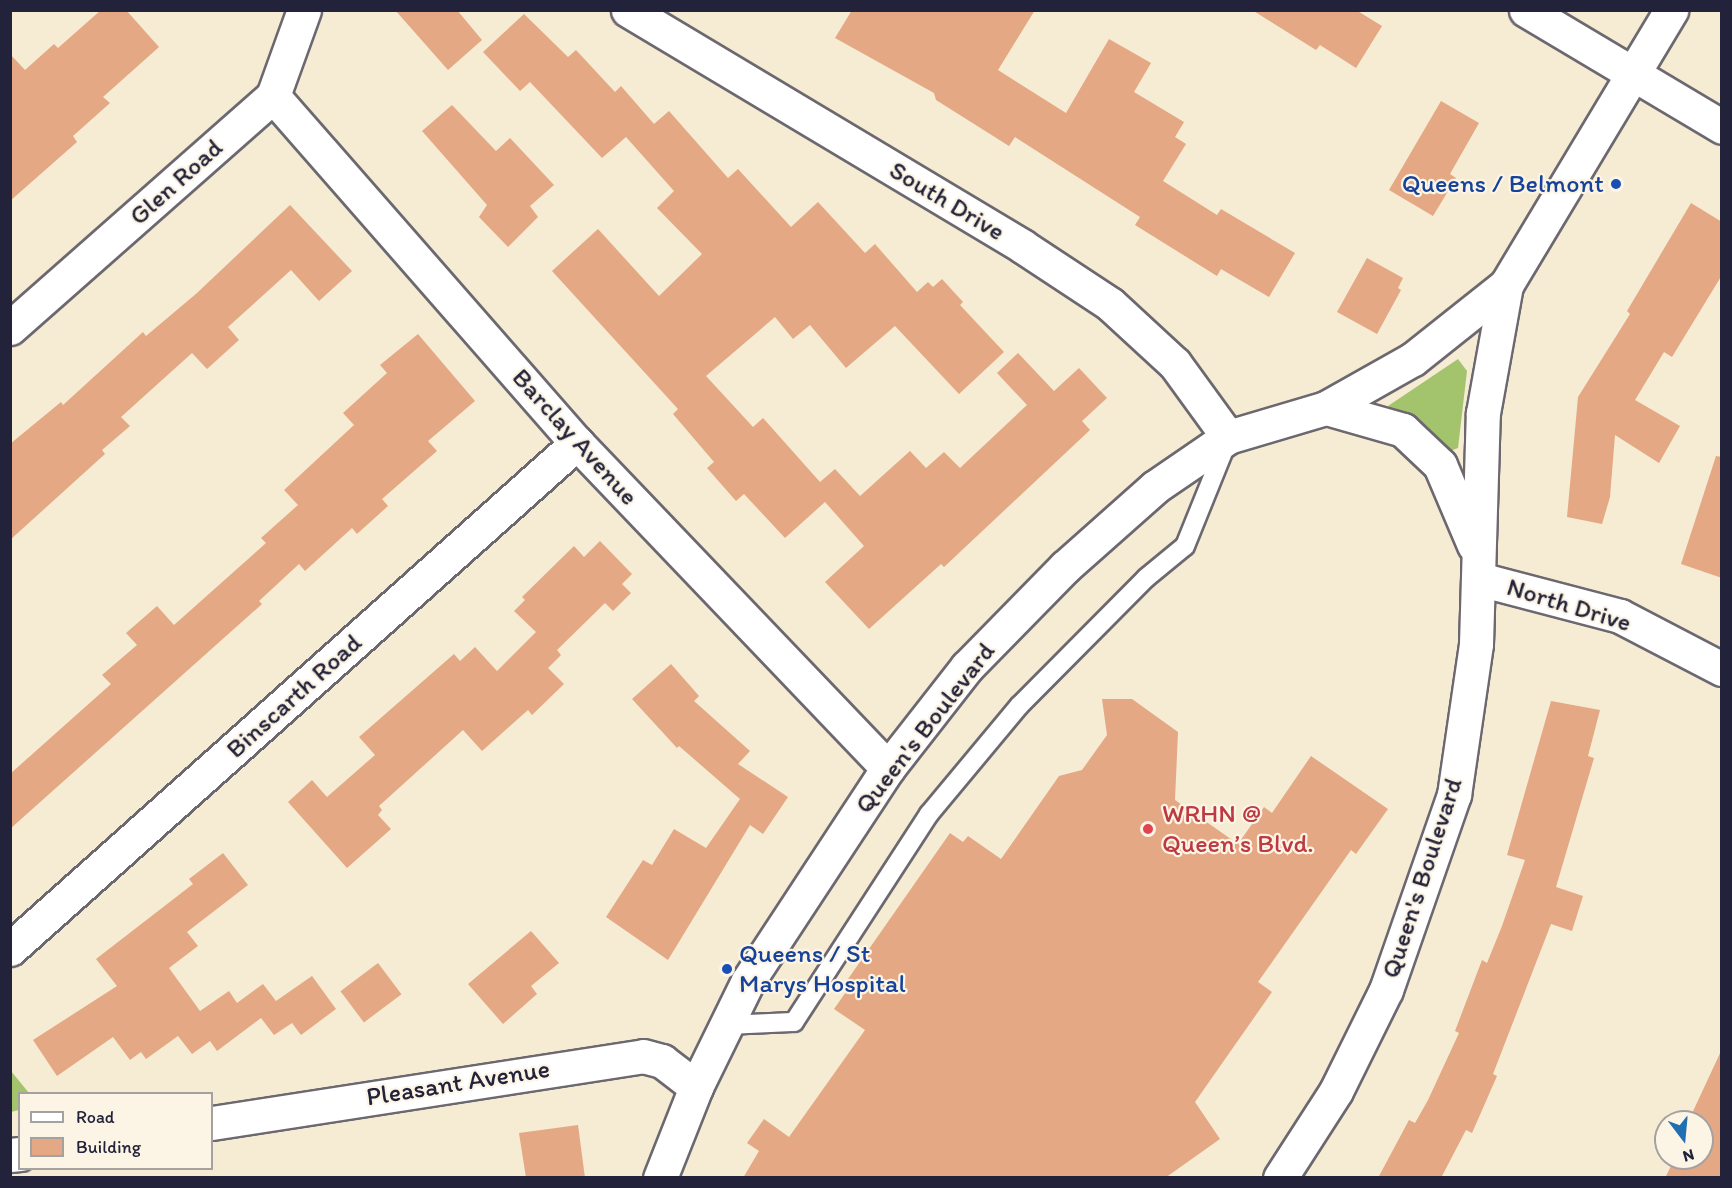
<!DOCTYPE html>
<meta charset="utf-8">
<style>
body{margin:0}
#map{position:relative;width:1732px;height:1188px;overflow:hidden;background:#f6ebd3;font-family:Itim,sans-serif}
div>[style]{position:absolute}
.green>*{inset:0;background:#a3c46d}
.building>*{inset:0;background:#e4a884;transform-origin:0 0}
.roads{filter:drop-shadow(2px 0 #6c6870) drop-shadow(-2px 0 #6c6870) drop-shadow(0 2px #6c6870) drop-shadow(0 -2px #6c6870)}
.service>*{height:18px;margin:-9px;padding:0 9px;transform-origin:9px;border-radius:9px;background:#fff}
.minor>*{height:33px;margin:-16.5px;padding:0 16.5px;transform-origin:16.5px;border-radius:16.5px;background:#fff}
.tertiary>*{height:33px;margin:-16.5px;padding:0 16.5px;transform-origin:16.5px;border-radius:16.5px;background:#fff}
.dots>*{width:16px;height:16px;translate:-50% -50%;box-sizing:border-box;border:3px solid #fcf5e5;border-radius:50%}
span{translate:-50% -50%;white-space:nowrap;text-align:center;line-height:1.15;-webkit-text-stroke:4.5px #fcf5e5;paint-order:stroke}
.street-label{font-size:26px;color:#22223b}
.transit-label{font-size:26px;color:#164399}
.right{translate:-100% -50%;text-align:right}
.left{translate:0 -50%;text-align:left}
.health-label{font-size:26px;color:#be3a42}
.frame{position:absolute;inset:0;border:12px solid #22223b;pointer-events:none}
.legend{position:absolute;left:18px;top:1092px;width:195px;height:78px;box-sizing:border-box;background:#fcf5e5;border:2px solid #a5a1a1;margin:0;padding:8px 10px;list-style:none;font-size:18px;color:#22223b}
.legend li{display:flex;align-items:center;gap:12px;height:30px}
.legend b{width:30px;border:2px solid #a5a1a1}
.north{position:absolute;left:1654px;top:1110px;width:60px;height:60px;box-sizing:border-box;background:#fcf5e5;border:2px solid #a5a1a1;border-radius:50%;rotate:164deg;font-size:16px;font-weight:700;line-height:24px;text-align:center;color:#22223b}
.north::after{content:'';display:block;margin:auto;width:21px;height:27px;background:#1f6fb2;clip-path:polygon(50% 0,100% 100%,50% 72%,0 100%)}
</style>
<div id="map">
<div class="green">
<div style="clip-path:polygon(1458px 359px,1467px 371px,1458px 448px,1450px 451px,1433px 434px,1388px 406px)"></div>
<div style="clip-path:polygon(11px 1071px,29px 1093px,20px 1094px,19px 1110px,11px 1112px)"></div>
</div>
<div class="building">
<div style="clip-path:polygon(101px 10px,126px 10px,159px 47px,103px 97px,110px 103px,73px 136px,77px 142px,10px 201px,10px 54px,25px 70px,54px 44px,58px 48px)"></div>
<div style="clip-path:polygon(395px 10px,457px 10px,482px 40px,448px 70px)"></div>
<div style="clip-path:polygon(852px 10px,1035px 10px,998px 70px,1066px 113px,1109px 39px,1151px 63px,1134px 92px,1184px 122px,1175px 137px,1186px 144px,1163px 181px,1217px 215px,1221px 209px,1295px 253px,1269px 297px,1221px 269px,1217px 276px,1135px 225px,1140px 217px,1015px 137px,1009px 146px,936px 100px,934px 93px,835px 38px)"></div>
<div style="clip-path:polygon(1252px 10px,1356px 10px,1382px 26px,1356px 68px,1320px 45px,1316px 50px)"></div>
<div style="clip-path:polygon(524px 14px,568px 57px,576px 50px,615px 92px,621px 86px,654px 124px,669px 111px,728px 178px,738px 169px,791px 227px,818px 202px,865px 253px,875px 244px,917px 292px,928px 282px,933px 287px,942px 279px,963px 302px,960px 305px,1004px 352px,959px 394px,895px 326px,846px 368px,810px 325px,793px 339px,775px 317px,706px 376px,753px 427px,763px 418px,820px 482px,835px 469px,860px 496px,910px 451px,926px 468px,944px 452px,960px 468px,1027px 405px,997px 373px,1018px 353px,1054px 391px,1079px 368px,1107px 398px,1082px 421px,1090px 430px,944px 567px,941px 564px,869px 629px,825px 582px,864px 546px,825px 502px,785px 538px,744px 494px,736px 501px,707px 468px,714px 462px,673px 414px,678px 409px,552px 271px,598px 229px,659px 296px,702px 254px,657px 208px,674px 191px,626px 137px,602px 158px,530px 82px,520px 91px,483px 52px)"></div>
<div style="clip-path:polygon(1441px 101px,1479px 123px,1450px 174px,1456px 178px,1433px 216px,1389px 190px)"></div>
<div style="clip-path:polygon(452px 105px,496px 151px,510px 138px,554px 185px,530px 206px,538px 217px,508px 247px,479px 217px,487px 205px,422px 131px)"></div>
<div style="clip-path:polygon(1691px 203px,1722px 222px,1722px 275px,1672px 357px,1664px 352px,1635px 400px,1680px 426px,1659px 463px,1615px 435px,1610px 497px,1602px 524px,1567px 517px,1578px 397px,1630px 314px,1627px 311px)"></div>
<div style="clip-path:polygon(290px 205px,352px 271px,319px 301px,291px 270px,228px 327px,239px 340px,207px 369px,192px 353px,121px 417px,130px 426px,102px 450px,105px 454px,10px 540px,10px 444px,61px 402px,63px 405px,143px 332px,146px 336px,197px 293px)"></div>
<div style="clip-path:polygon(1367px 258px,1403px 278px,1398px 288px,1401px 290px,1377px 334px,1337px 312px)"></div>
<div style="clip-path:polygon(418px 334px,475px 401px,428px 441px,437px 451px,382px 499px,388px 506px,357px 534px,352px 528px,305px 571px,299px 564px,259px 601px,262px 604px,10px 829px,10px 774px,111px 684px,102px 675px,137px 645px,126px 633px,157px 606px,174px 625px,266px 543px,261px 538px,298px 505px,284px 490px,354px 425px,343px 413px,387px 373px,380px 365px)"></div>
<div style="clip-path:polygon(1716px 456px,1722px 457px,1722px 578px,1681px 564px)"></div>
<div style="clip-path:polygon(600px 541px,632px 574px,622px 584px,631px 593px,613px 611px,605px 603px,557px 650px,561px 655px,548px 668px,564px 684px,532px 715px,528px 710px,482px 751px,463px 730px,379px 806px,382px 810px,378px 815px,391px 829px,347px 868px,288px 802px,312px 780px,327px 797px,375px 755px,359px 737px,454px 654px,460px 661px,475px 647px,497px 671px,536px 632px,514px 611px,525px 600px,522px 597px,574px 546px,584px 557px)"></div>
<div style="clip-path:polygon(671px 664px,699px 696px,694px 701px,750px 751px,738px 764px,788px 797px,763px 834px,750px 825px,668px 960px,606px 917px,643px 860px,652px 865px,674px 829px,706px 848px,740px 799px,679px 746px,677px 748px,632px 699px)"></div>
<div style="clip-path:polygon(1102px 699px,1132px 699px,1178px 732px,1175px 800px,1238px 844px,1264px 807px,1272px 813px,1311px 756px,1388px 809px,1356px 854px,1351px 850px,1258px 982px,1272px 992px,1195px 1102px,1220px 1139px,1165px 1178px,743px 1178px,759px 1151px,747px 1143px,764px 1119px,789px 1137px,865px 1030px,834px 1009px,853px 982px,848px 979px,950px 833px,963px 842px,968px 836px,1001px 859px,1059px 776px,1082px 770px,1107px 735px)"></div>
<div style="clip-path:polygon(1551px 701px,1600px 710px,1588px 756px,1594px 758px,1556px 887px,1583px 896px,1572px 931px,1551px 924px,1493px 1074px,1497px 1076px,1472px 1133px,1466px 1130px,1441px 1178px,1378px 1178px,1409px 1120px,1415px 1123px,1428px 1100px,1459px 1033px,1455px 1031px,1482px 960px,1487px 963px,1502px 926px,1525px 860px,1507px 855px)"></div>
<div style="clip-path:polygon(223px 853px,248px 885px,187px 932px,198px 946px,169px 968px,200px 1011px,229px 991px,237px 1003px,263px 984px,276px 1001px,312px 976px,336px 1009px,301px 1035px,292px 1023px,274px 1035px,261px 1018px,217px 1051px,210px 1041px,192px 1054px,178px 1036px,146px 1059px,141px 1052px,130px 1060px,113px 1037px,57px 1076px,33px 1040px,117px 986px,96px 959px,193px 884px,189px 879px)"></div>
<div style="clip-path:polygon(531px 931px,559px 963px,531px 986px,537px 994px,503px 1024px,468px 984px)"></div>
<div style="left:378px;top:963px;width:39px;height:47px;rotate:53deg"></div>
<div style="clip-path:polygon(1722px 1049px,1722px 1178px,1665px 1178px,1675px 1158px,1702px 1158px,1702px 1122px,1688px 1122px)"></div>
<div style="clip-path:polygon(578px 1125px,585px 1178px,526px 1178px,519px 1133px)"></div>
</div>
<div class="roads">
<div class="service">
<div style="left:725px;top:1025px;width:69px;rotate:-2.5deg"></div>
<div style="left:794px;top:1022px;width:248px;rotate:-57deg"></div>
<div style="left:929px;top:814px;width:141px;rotate:-50.2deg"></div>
<div style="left:1019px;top:706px;width:180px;rotate:-45.2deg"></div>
<div style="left:1146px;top:578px;width:50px;rotate:-39.4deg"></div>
<div style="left:1185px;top:546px;width:112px;rotate:-68deg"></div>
</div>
<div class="minor">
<div style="left:628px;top:10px;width:459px;rotate:30.9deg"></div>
<div style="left:1022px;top:246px;width:105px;rotate:33.4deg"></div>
<div style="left:1110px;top:304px;width:88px;rotate:42.7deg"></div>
<div style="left:1175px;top:364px;width:90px;rotate:54deg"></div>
<div style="left:1526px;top:10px;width:228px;rotate:30.8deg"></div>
<div style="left:273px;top:96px;width:461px;rotate:48.8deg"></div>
<div style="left:577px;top:443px;width:450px;rotate:46.3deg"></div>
<div style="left:10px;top:328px;width:351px;rotate:-41.4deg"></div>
<div style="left:273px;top:96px;width:91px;rotate:-70.2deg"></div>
<div style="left:1479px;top:579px;width:146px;rotate:14.7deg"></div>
<div style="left:1620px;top:616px;width:115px;rotate:27.5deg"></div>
<div style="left:10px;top:949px;width:760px;rotate:-41.75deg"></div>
<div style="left:212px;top:1123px;width:436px;rotate:-8.8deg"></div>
<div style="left:643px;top:1056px;width:20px;rotate:15deg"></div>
<div style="left:662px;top:1061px;width:43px;rotate:37.4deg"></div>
<div style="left:10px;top:1155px;width:10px;rotate:-6deg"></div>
</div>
<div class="tertiary">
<div style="left:1326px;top:408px;width:80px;rotate:15.9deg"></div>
<div style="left:1403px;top:430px;width:51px;rotate:43.4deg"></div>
<div style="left:1440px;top:465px;width:87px;rotate:67deg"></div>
<div style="left:660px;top:1178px;width:98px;rotate:-68.4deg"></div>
<div style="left:696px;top:1087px;width:118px;rotate:-63.9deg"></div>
<div style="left:748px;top:981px;width:255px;rotate:-56.7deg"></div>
<div style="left:888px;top:768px;width:128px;rotate:-52deg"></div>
<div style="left:967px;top:667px;width:140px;rotate:-45.6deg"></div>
<div style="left:1065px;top:567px;width:120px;rotate:-41.6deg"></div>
<div style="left:1155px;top:487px;width:88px;rotate:-34.4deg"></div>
<div style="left:1228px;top:437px;width:102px;rotate:-16.5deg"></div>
<div style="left:1326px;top:408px;width:100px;rotate:-29.4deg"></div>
<div style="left:1413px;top:359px;width:119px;rotate:-38.5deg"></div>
<div style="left:1280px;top:1178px;width:103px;rotate:-57.2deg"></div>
<div style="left:1336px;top:1091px;width:113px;rotate:-63.7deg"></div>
<div style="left:1386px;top:990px;width:207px;rotate:-70.8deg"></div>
<div style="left:1454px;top:795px;width:153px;rotate:-81.7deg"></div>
<div style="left:1476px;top:644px;width:231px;rotate:-88.3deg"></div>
<div style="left:1483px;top:413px;width:130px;rotate:-79.8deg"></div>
<div style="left:1506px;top:285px;width:321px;rotate:-59deg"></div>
</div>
</div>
<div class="dots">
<div style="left:1616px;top:184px;background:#1a4fb4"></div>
<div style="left:1148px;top:829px;background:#e0444e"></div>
<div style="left:727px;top:969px;background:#1a4fb4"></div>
</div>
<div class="street-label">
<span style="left:176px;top:182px;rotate:-42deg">Glen Road</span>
<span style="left:947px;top:201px;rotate:31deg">South Drive</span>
<span style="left:575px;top:437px;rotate:48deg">Barclay Avenue</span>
<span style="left:1569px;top:605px;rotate:17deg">North Drive</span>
<span style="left:294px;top:696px;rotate:-42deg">Binscarth Road</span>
<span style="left:925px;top:728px;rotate:-52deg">Queen's Boulevard</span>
<span style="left:1422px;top:878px;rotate:-72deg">Queen's Boulevard</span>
<span style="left:458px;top:1083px;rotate:-9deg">Pleasant Avenue</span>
</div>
<div class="transit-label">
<span class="right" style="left:1604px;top:184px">Queens / Belmont</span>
<span class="left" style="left:739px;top:969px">Queens / St<br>Marys Hospital</span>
</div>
<div class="health-label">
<span class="left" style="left:1162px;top:829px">WRHN @<br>Queen’s Blvd.</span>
</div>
<div class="frame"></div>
<ul class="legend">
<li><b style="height:8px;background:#fff"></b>Road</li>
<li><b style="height:16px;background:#e4a884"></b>Building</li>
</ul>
<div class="north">N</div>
</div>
